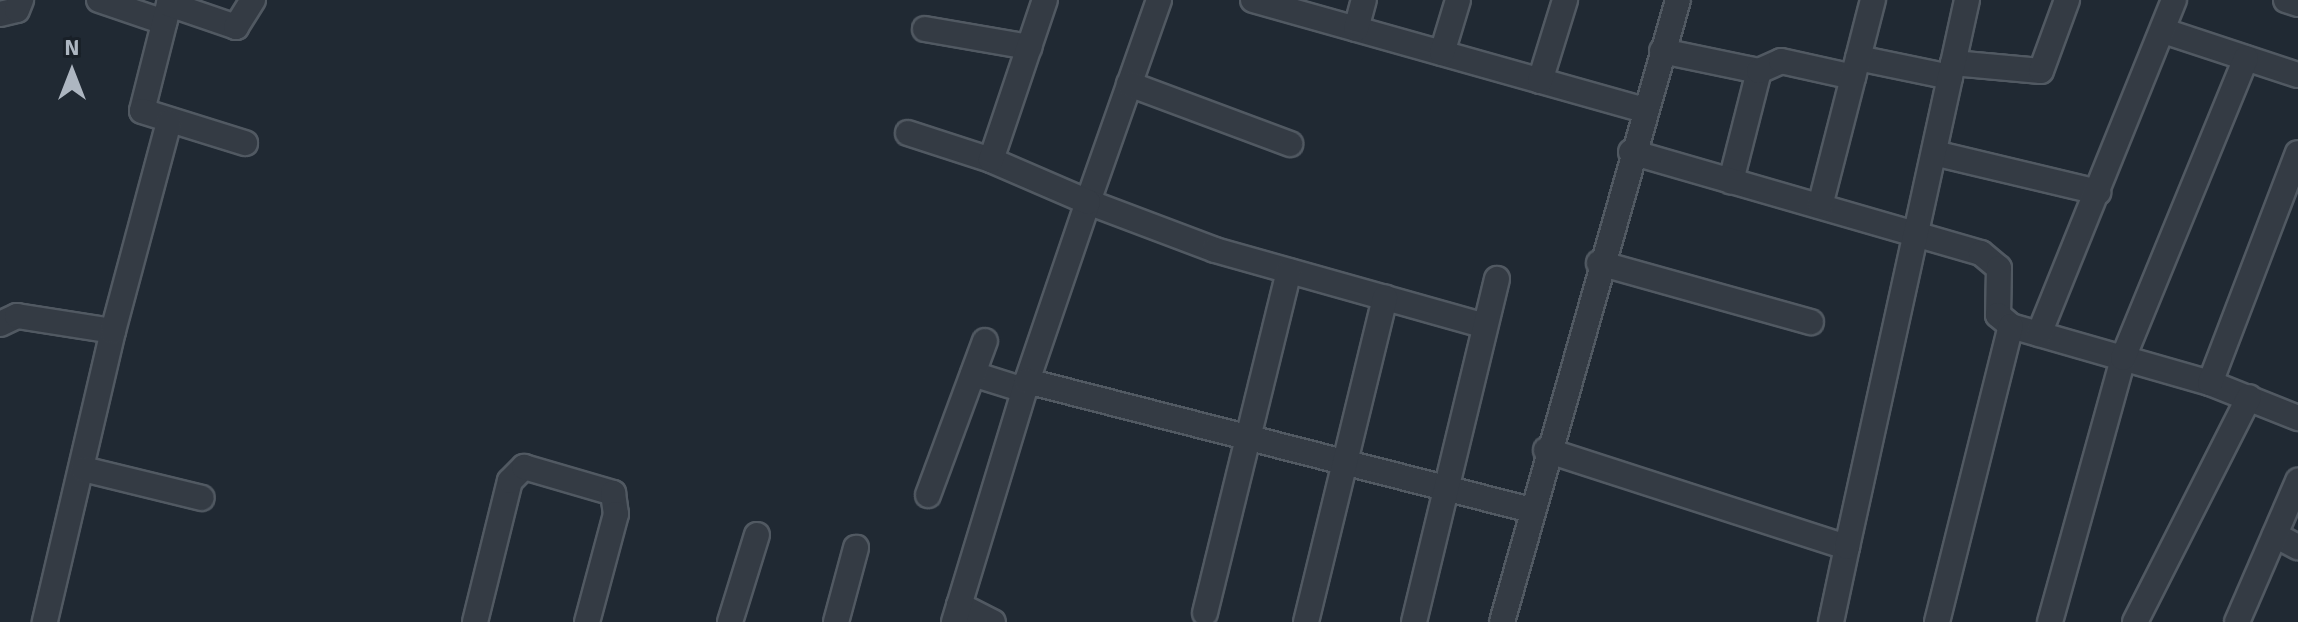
<!DOCTYPE html>
<style>
body{margin:0}
#map{position:relative;width:2298px;height:622px;overflow:hidden;background:#202933;font-family:Signika,sans-serif}
div>[style]{position:absolute}
.roads{filter:drop-shadow(2px 0 #515962) drop-shadow(-2px 0 #515962) drop-shadow(0 2px #515962) drop-shadow(0 -2px #515962)}
.minor>*{height:24px;margin:-12px;padding:0 12px;transform-origin:12px;border-radius:12px;background:#343b44}
span{translate:-50% -50%;white-space:nowrap;text-align:center;line-height:1.15;-webkit-text-stroke:6px #192028;paint-order:stroke}
.north{position:absolute;left:32px;top:32px;width:80px;height:80px;-webkit-text-stroke:6px #192028;paint-order:stroke;rotate:0deg;font-size:22px;font-weight:700;line-height:32px;text-align:center;color:#adb6c1}
.north::after{content:'';display:block;margin:auto;width:28px;height:36px;background:#adb6c1;clip-path:polygon(50% 0,100% 100%,50% 72%,0 100%)}
</style>
<div id="map">
<div class="roads">
<div class="minor">
<div style="left:99px;top:0;width:69px;rotate:18.7deg"></div>
<div style="left:170px;top:0;width:114px;rotate:104.2deg"></div>
<div style="left:142px;top:111px;width:108px;rotate:17.3deg"></div>
<div style="left:1159px;top:0;width:214px;rotate:109.4deg"></div>
<div style="left:1088px;top:202px;width:136px;rotate:20.7deg"></div>
<div style="left:1215px;top:250px;width:280px;rotate:15.7deg"></div>
<div style="left:1253px;top:0;width:406px;rotate:15.7deg"></div>
<div style="left:2286px;top:0;width:13px;rotate:18deg"></div>
<div style="left:169px;top:4px;width:71px;rotate:18.9deg"></div>
<div style="left:236px;top:27px;width:32px;rotate:-58deg"></div>
<div style="left:0;top:14px;width:17px;rotate:-13deg"></div>
<div style="left:17px;top:10px;width:11px;rotate:-68deg"></div>
<div style="left:925px;top:29px;width:106px;rotate:9.8deg"></div>
<div style="left:1356px;top:29px;width:30px;rotate:-75deg"></div>
<div style="left:2164px;top:31px;width:141px;rotate:18.2deg"></div>
<div style="left:1662px;top:51px;width:99px;rotate:11.7deg"></div>
<div style="left:1759px;top:71px;width:114px;rotate:104.3deg"></div>
<div style="left:1442px;top:53px;width:55px;rotate:-73.2deg"></div>
<div style="left:1858px;top:58px;width:94px;rotate:11.7deg"></div>
<div style="left:1953px;top:63px;width:88px;rotate:5.2deg"></div>
<div style="left:2041px;top:71px;width:76px;rotate:-69.9deg"></div>
<div style="left:1759px;top:71px;width:24px;rotate:-24deg"></div>
<div style="left:1781px;top:61px;width:74px;rotate:12.5deg"></div>
<div style="left:1540px;top:81px;width:85px;rotate:-72.8deg"></div>
<div style="left:1129px;top:84px;width:172px;rotate:20.4deg"></div>
<div style="left:908px;top:133px;width:87px;rotate:18deg"></div>
<div style="left:1631px;top:152px;width:364px;rotate:16.1deg"></div>
<div style="left:1981px;top:253px;width:23px;rotate:40deg"></div>
<div style="left:1999px;top:268px;width:47px;rotate:91.2deg"></div>
<div style="left:1998px;top:315px;width:17px;rotate:40deg"></div>
<div style="left:2011px;top:326px;width:207px;rotate:16deg"></div>
<div style="left:2210px;top:383px;width:95px;rotate:21.7deg"></div>
<div style="left:1934px;top:153px;width:169px;rotate:13.4deg"></div>
<div style="left:1820px;top:206px;width:213px;rotate:-75.6deg"></div>
<div style="left:1599px;top:263px;width:220px;rotate:15.6deg"></div>
<div style="left:0;top:324px;width:19px;rotate:-25deg"></div>
<div style="left:17px;top:316px;width:97px;rotate:8.9deg"></div>
<div style="left:113px;top:331px;width:299px;rotate:103.2deg"></div>
<div style="left:113px;top:331px;width:216px;rotate:-75deg"></div>
<div style="left:2039px;top:334px;width:360px;rotate:-68deg"></div>
<div style="left:973px;top:374px;width:53px;rotate:17.4deg"></div>
<div style="left:1027px;top:381px;width:189px;rotate:-71.2deg"></div>
<div style="left:1088px;top:202px;width:106px;rotate:-156.6deg"></div>
<div style="left:991px;top:160px;width:169px;rotate:-71.4deg"></div>
<div style="left:2210px;top:383px;width:246px;rotate:-69.1deg"></div>
<div style="left:1546px;top:450px;width:316px;rotate:17.9deg"></div>
<div style="left:1847px;top:547px;width:77px;rotate:102deg"></div>
<div style="left:83px;top:469px;width:122px;rotate:13.7deg"></div>
<div style="left:928px;top:495px;width:164px;rotate:-69.7deg"></div>
<div style="left:2275px;top:535px;width:26px;rotate:28deg"></div>
<div style="left:1847px;top:547px;width:560px;rotate:-77.63deg"></div>
<div style="left:959px;top:605px;width:38px;rotate:27deg"></div>
<div style="left:1205px;top:613px;width:352px;rotate:-76.2deg"></div>
<div style="left:475px;top:622px;width:145px;rotate:-76.1deg"></div>
<div style="left:510px;top:481px;width:20px;rotate:-45deg"></div>
<div style="left:524px;top:467px;width:93px;rotate:16.3deg"></div>
<div style="left:613px;top:493px;width:21px;rotate:82deg"></div>
<div style="left:616px;top:514px;width:112px;rotate:105deg"></div>
<div style="left:730px;top:622px;width:91px;rotate:-72.8deg"></div>
<div style="left:836px;top:622px;width:77px;rotate:-74.9deg"></div>
<div style="left:954px;top:622px;width:252px;rotate:-73.1deg"></div>
<div style="left:1027px;top:381px;width:520px;rotate:14.36deg"></div>
<div style="left:1306px;top:622px;width:334px;rotate:-76.3deg"></div>
<div style="left:1414px;top:622px;width:353px;rotate:-76.4deg"></div>
<div style="left:1502px;top:622px;width:646px;rotate:-74.2deg"></div>
<div style="left:1937px;top:622px;width:305px;rotate:-76deg"></div>
<div style="left:2050px;top:622px;width:274px;rotate:-74.5deg"></div>
<div style="left:2123px;top:358px;width:324px;rotate:-67.7deg"></div>
<div style="left:2135px;top:622px;width:252px;rotate:-63.1deg"></div>
<div style="left:2237px;top:622px;width:154px;rotate:-66.6deg"></div>
</div>
</div>
<div class="north">N</div>
</div>
